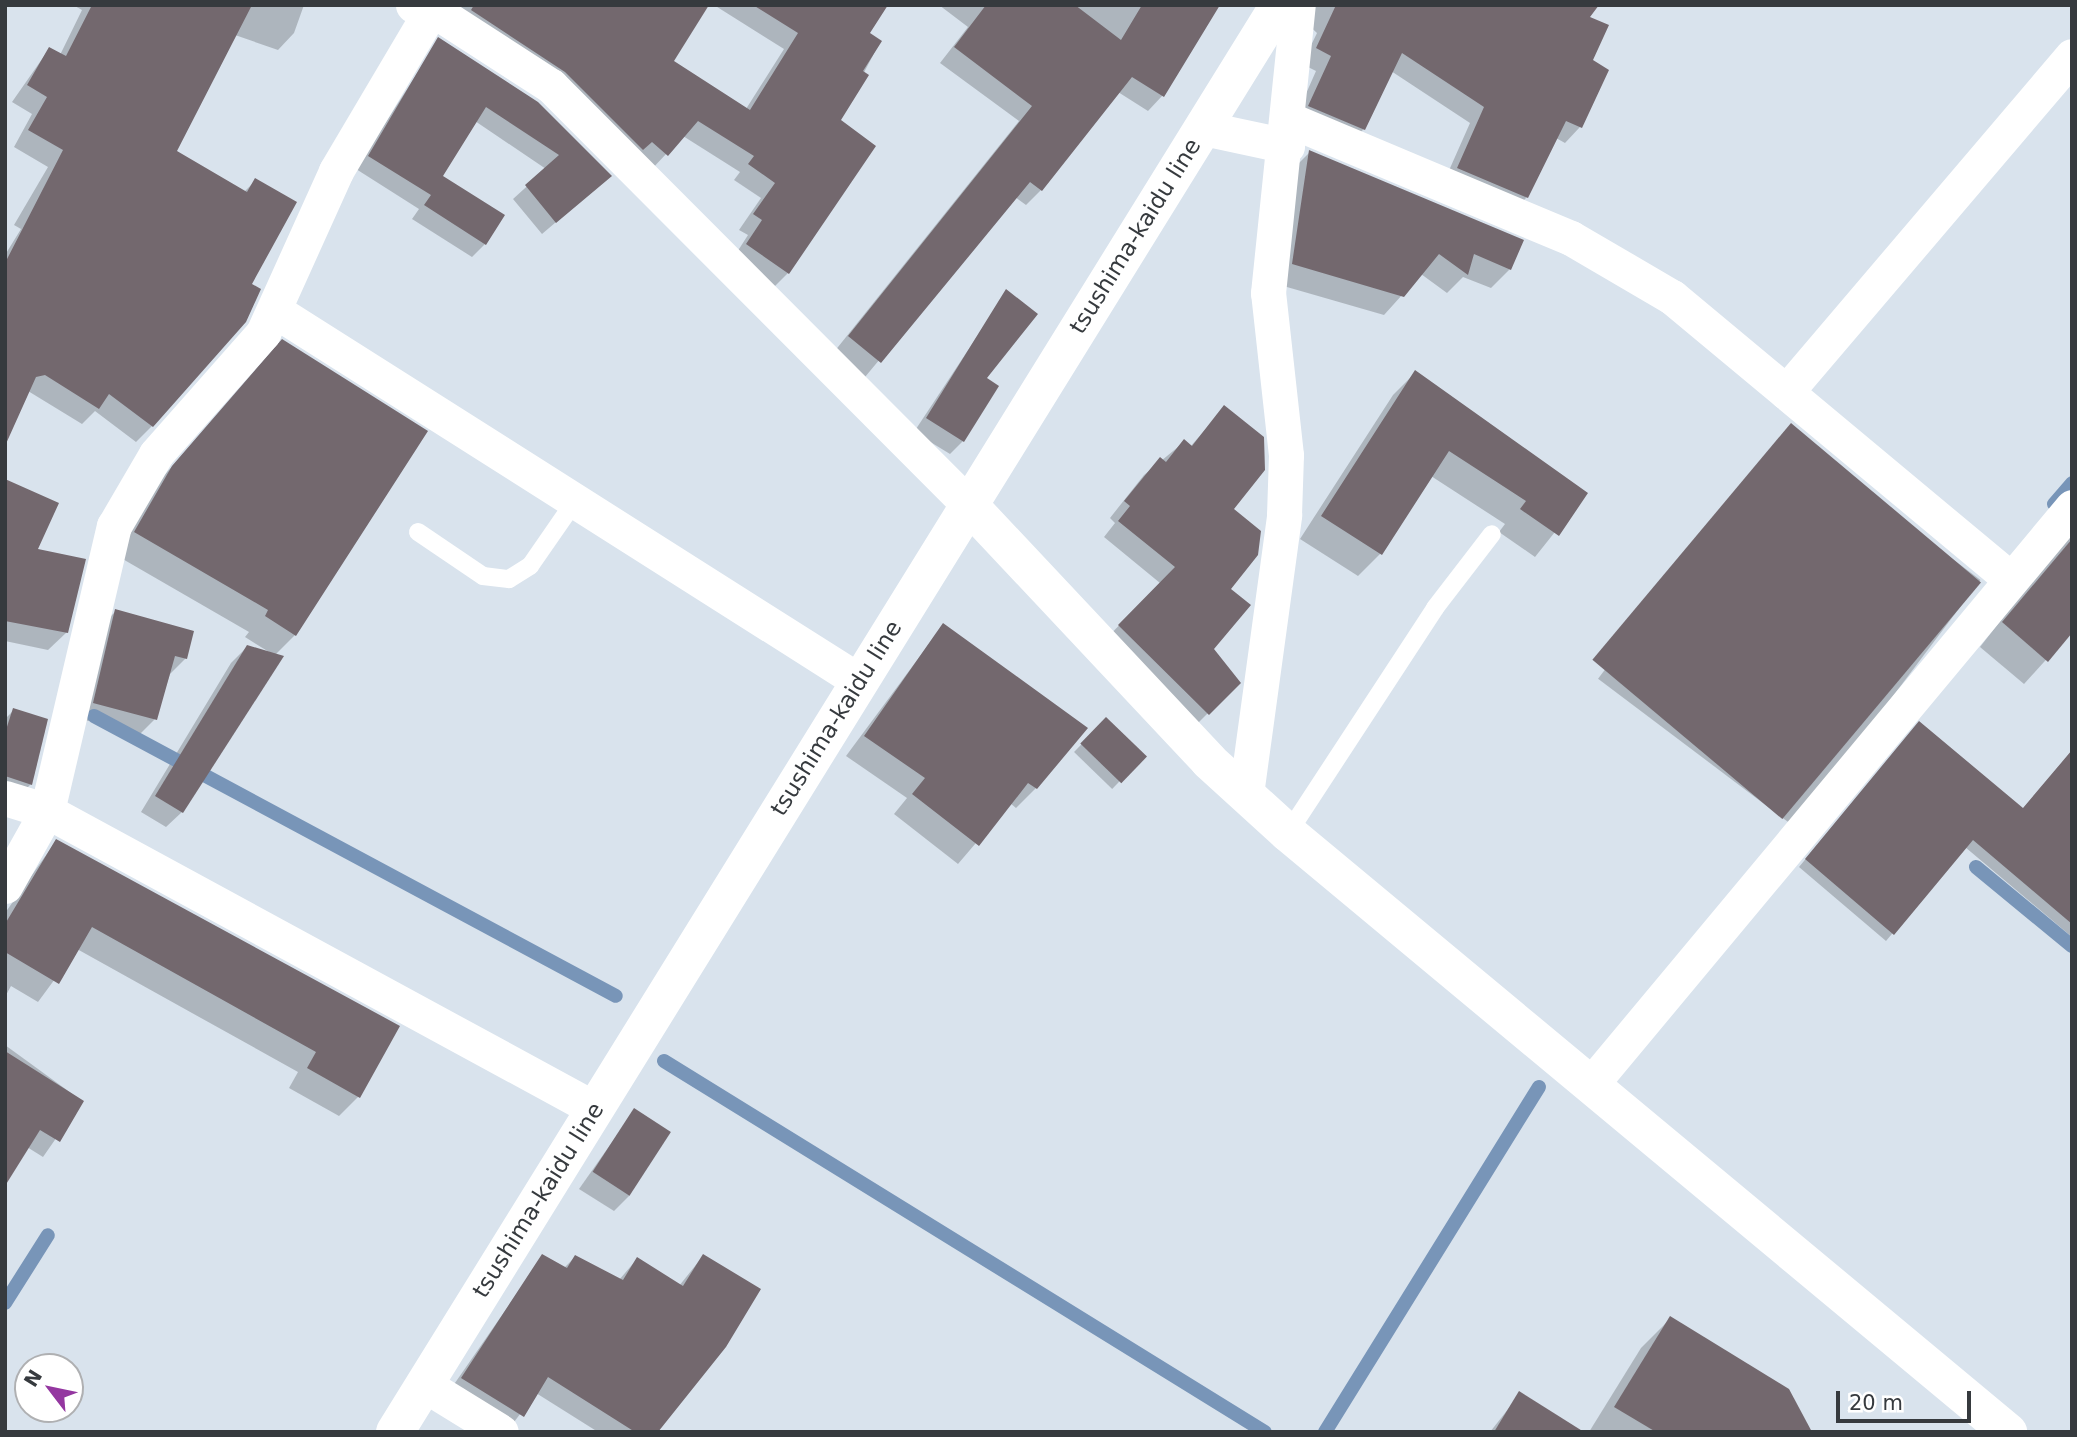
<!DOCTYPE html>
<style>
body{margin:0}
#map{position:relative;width:2077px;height:1437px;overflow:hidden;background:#d9e3ed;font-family:"DejaVu Sans",sans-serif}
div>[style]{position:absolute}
.shadow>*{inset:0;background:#0003;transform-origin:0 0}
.stream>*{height:14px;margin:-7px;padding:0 7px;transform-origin:7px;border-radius:7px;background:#7895b8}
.building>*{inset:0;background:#73686e;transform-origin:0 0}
.service>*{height:18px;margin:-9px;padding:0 9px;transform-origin:9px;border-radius:9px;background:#fff}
.minor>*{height:35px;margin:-17.5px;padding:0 17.5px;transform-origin:17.5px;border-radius:17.5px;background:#fff}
.tertiary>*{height:38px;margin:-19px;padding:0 19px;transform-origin:19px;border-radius:19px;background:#fff}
.secondary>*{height:38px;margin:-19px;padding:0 19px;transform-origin:19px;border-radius:19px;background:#fff}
span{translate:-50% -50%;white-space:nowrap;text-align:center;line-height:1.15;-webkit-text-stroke:7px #fff;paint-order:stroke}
.street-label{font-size:23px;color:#363a3e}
.frame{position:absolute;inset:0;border:7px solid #363a3e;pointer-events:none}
.north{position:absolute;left:14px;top:1353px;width:70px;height:70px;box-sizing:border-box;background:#fff;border:2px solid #afb0b2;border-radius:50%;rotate:302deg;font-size:19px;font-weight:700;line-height:28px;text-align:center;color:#363a3e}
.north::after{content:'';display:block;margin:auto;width:24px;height:32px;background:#9437a0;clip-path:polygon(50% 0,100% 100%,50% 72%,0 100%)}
.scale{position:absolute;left:1836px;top:1391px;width:135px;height:32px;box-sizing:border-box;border:4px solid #363a3e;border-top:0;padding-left:9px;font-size:21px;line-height:24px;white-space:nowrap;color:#363a3e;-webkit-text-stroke:5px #fff;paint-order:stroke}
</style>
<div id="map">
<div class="shadow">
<div style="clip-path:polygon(73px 5px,304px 5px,294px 33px,278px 50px,235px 35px,175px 152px,244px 192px,256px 180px,152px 426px,136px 442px,95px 411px,82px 424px,28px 391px,5px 442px,5px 255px,21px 229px,14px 225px,48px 167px,14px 147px,32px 114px,12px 102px,49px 49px,60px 55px,82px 10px)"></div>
<div style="clip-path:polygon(461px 5px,707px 5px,672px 62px,746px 109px,784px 49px,714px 5px,886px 5px,867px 33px,880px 42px,839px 120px,788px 273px,773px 288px,732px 260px,748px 235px,739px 230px,761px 198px,734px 180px,740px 172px,683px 136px,651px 170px,451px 22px)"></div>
<div style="clip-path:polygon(939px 5px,1218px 5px,1163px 95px,1148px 111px,1118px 92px,1041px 190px,1026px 205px,1015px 197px,865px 377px,834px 352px,1019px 121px,940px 63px,968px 27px)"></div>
<div style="clip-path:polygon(1312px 5px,1597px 5px,1588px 17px,1591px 61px,1580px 127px,1565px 143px,1556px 138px,1527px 197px,1511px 213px,1443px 184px,1470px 123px,1391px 71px,1364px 129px,1348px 144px,1294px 121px,1316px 71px,1302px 64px,1317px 33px,1303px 20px)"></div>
<div style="clip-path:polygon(439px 39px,610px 176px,542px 234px,513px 199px,546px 169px,475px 121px,440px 176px,485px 244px,472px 257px,412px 219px,419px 209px,356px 169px)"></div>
<div style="clip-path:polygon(1310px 152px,1510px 269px,1491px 288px,1463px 277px,1447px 293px,1421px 274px,1384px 315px,1273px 283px,1291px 171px)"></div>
<div style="clip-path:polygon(1007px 291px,963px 441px,950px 454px,914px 432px)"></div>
<div style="clip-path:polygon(283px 341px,295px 635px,275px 655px,182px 812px,166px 827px,141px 812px,231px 663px,247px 647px,269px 652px,245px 637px,249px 632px,114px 554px,152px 489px)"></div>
<div style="clip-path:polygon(1415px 373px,1586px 493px,1535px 557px,1499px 532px,1505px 524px,1431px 476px,1380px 554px,1358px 576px,1300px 539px,1393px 395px)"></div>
<div style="clip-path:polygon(1225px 407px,1232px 509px,1229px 589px,1212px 649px,1238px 683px,1192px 729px,1103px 642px,1160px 583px,1104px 537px,1115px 523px,1110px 518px,1144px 475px,1184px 442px,1190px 447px)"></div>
<div style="left:1784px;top:432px;width:246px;height:309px;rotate:37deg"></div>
<div style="clip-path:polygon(5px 481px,67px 632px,48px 650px,5px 641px)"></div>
<div style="clip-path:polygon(2072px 529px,2072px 631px,2024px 684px,1980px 647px)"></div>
<div style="clip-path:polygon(116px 611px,186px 658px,170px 674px,155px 719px,139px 735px,78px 718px,100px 627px)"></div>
<div style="clip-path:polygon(943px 625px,1084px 727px,1036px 788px,1016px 808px,1010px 803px,958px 864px,894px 814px,907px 798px,846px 756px)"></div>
<div style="clip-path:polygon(14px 710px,31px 784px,12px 803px,5px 799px,5px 719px)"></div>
<div style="left:1106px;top:719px;width:53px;height:46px;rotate:44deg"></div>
<div style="clip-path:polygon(1912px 731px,2022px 810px,2072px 751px,2072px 937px,1965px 847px,1886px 941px,1799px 867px)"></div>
<div style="clip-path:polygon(56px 841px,397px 1027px,358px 1097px,339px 1116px,289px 1088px,298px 1072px,77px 949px,38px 1002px,11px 986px,5px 997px,5px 913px)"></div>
<div style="clip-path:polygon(5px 1045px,82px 1101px,43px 1157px,27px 1147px,5px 1173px)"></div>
<div style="clip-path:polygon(634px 1111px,630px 1195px,614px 1211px,579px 1189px)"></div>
<div style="clip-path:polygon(543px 1256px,564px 1268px,575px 1257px,619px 1280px,637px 1259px,679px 1286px,703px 1256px,656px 1432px,598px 1432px,536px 1393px,508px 1430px,448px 1393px)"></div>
<div style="clip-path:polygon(1671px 1318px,1797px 1432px,1589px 1432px,1641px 1348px)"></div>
<div style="clip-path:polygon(1520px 1394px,1555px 1432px,1490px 1432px)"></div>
</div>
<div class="stream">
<div style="left:2054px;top:504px;width:28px;rotate:-49deg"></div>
<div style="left:94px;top:716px;width:592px;rotate:28.21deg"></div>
<div style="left:1976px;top:867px;width:124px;rotate:39.5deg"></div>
<div style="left:664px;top:1061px;width:706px;rotate:31.69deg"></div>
<div style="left:5px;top:1303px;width:80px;rotate:-57.7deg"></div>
<div style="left:1325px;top:1432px;width:406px;rotate:-58.2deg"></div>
</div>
<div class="building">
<div style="clip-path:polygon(92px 5px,252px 5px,177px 151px,247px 192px,255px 178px,297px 202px,252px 284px,261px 289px,246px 322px,153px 427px,109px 394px,99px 409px,45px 375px,36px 377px,5px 446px,5px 263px,63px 150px,28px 130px,47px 97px,27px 85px,49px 47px,66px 56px)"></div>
<div style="clip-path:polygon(474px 5px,709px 5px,674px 61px,750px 110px,798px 33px,753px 5px,888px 5px,870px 33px,882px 41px,863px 71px,869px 75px,841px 120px,876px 146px,789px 274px,746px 244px,762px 220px,753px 214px,775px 183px,748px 164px,754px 156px,698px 121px,668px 156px,652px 142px,643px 150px,565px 72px,471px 10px)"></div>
<div style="clip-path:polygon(986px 5px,1075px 5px,1121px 40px,1142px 5px,1220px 5px,1164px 97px,1132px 77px,1042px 191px,1030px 182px,881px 363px,848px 336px,1032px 106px,954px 47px)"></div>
<div style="clip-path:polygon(1336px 5px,1599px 5px,1590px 17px,1609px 25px,1593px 60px,1609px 70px,1582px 128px,1566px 121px,1528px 198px,1457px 168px,1484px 107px,1402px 53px,1365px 130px,1308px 106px,1331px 56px,1316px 48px)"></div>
<div style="clip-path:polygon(438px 37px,538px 102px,612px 176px,556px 223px,525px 185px,559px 155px,486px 107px,443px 176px,505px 215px,486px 245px,424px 205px,431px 195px,368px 156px)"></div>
<div style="clip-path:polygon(1309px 150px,1524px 240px,1511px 270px,1474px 254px,1468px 275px,1439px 254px,1404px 297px,1292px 264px)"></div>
<div style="clip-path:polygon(1006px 289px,1038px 314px,987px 378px,999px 386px,964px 442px,926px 418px)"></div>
<div style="clip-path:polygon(282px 339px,428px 431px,296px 636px,265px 616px,268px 610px,134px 532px,172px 466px)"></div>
<div style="clip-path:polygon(1415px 370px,1588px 493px,1559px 536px,1520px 509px,1526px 501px,1449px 451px,1382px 555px,1321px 516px)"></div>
<div style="clip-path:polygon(1224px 405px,1264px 437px,1265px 470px,1234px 509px,1261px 531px,1258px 555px,1231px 589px,1251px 605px,1214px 649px,1241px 683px,1209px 715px,1118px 625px,1175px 567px,1118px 521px,1130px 506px,1124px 501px,1160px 457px,1166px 462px,1184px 439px,1192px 446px)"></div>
<div style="left:1791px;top:423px;width:248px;height:309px;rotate:40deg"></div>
<div style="clip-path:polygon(5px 479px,59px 503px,38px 549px,86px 559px,68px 633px,5px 621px)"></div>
<div style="clip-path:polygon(2072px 539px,2072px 633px,2048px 662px,2002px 622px)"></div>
<div style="clip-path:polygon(115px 609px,194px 631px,187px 659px,175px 656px,157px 720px,93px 703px)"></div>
<div style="clip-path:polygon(943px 623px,1088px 728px,1037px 789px,1028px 783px,979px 846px,912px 794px,925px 778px,864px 736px)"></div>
<div style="clip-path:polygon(247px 645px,284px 656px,183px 813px,155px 796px)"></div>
<div style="clip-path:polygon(13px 708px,48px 719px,32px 785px,5px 776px,5px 733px)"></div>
<div style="left:1106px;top:717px;width:57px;height:37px;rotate:44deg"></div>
<div style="clip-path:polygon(1919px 721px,2023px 808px,2072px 750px,2072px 924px,1973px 840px,1894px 935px,1805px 859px)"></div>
<div style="clip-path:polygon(56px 839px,400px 1026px,360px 1098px,307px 1068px,316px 1052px,92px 927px,59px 984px,5px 952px,5px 924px)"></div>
<div style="clip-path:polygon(5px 1051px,84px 1101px,60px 1142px,40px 1130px,5px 1186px)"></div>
<div style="left:634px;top:1108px;width:44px;height:76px;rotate:33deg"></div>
<div style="clip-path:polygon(542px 1254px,567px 1268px,575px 1255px,623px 1280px,637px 1257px,683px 1286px,703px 1254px,761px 1289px,726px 1347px,658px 1432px,635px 1432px,548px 1377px,524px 1417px,461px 1378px)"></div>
<div style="clip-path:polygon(1670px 1316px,1789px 1389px,1812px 1432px,1656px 1432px,1614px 1407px)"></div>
<div style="clip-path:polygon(1519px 1391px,1584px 1432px,1494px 1432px)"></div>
</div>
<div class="service">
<div style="left:418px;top:532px;width:78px;rotate:34.1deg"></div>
<div style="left:483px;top:576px;width:26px;rotate:7deg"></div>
<div style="left:509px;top:579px;width:25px;rotate:-32deg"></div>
<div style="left:530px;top:566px;width:79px;rotate:-55.3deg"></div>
<div style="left:1288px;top:833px;width:269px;rotate:-56.8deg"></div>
<div style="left:1435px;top:608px;width:93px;rotate:-52.4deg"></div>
</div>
<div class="minor">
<div style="left:413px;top:5px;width:19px;rotate:12deg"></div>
<div style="left:432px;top:9px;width:142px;rotate:32.9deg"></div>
<div style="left:551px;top:86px;width:590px;rotate:45.07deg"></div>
<div style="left:1290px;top:120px;width:305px;rotate:22.8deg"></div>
<div style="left:1571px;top:238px;width:117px;rotate:30.3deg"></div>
<div style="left:1672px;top:297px;width:441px;rotate:39.8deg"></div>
<div style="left:1203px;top:128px;width:86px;rotate:12.1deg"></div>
<div style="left:274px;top:310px;width:693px;rotate:32.38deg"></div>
<div style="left:1786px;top:392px;width:441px;rotate:-49.6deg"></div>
<div style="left:1246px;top:794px;width:282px;rotate:-82.2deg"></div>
<div style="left:1284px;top:515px;width:60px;rotate:-88.1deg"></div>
<div style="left:1286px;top:455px;width:163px;rotate:-96.3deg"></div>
<div style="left:1268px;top:293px;width:290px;rotate:-84.1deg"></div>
<div style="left:5px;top:798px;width:44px;rotate:17.2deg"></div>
<div style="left:47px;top:811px;width:624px;rotate:28.54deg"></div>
<div style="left:5px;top:886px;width:86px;rotate:-60.8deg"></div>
<div style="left:47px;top:811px;width:293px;rotate:-76.8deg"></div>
<div style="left:114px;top:526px;width:83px;rotate:-59.7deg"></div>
<div style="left:156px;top:454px;width:162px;rotate:-48.5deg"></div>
<div style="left:263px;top:333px;width:178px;rotate:-65.7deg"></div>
<div style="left:336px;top:171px;width:193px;rotate:-59.4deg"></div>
<div style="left:1592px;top:1083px;width:750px;rotate:-50.19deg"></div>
<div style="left:425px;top:1385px;width:89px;rotate:31.7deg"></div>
</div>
<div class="tertiary">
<div style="left:968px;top:504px;width:352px;rotate:46.8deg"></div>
<div style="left:1209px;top:761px;width:107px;rotate:42.3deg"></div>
<div style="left:1288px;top:833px;width:937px;rotate:39.76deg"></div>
</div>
<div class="secondary">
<div style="left:395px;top:1432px;width:1679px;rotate:-58.22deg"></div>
</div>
<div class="street-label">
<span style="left:1135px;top:236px;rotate:-58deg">tsushima-kaidu line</span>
<span style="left:836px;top:718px;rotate:-58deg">tsushima-kaidu line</span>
<span style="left:538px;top:1200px;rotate:-58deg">tsushima-kaidu line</span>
</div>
<div class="frame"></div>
<div class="north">N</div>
<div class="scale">20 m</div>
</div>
